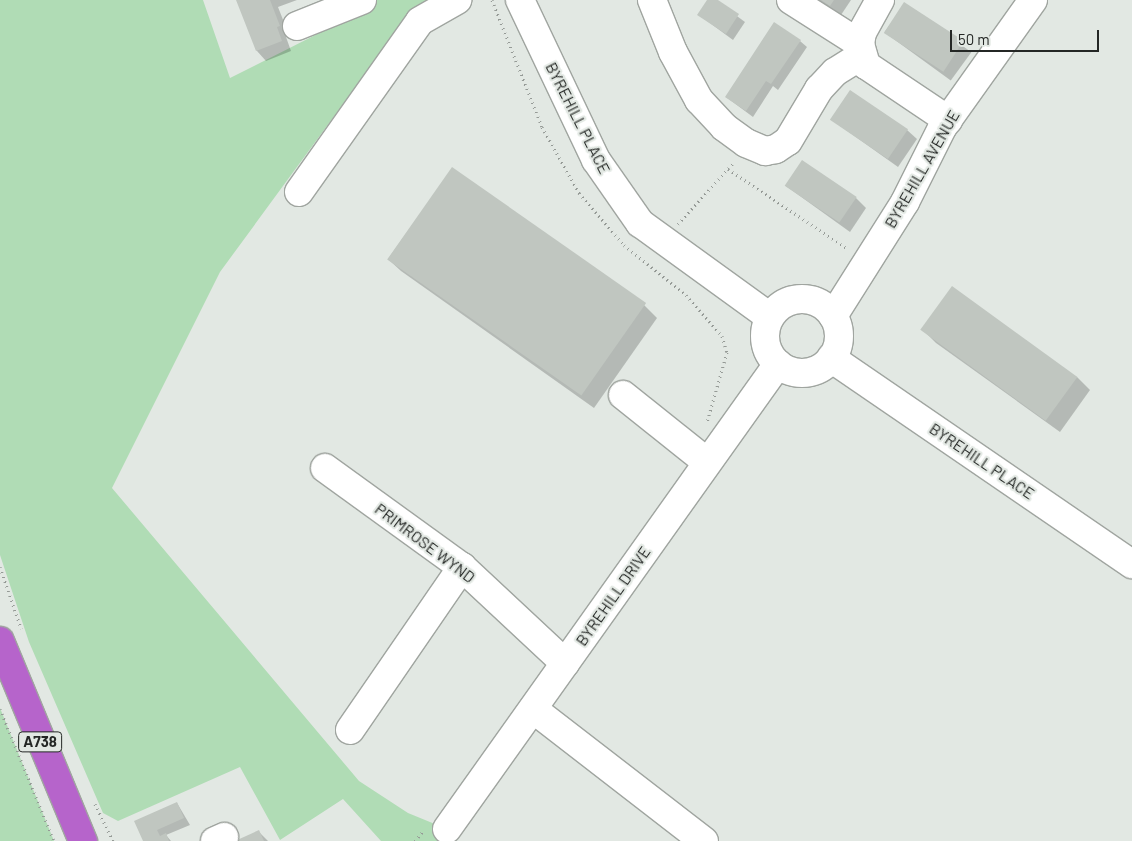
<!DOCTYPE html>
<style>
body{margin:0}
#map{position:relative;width:1132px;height:841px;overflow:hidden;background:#e2e8e3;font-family:Barlow,sans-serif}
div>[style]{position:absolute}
.green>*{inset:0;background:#b0dcb5}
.shadow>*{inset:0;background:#0003;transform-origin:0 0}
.building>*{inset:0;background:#c0c6c0;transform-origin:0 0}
.path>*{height:3px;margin-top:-1.5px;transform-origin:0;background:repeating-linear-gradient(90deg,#959a96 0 1px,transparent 0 5px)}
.roads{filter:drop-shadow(1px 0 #a0a5a0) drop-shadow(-1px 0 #a0a5a0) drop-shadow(0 1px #a0a5a0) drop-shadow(0 -1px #a0a5a0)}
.minor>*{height:28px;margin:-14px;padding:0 14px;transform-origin:14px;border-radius:14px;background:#fff}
.minor>.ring{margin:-14px;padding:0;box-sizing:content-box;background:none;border:28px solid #fff;border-radius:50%}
.highway>*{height:28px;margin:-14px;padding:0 14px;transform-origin:14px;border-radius:14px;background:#b664cb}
span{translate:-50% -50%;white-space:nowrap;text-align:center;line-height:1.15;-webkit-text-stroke:4.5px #e2e8e3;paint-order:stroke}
.shield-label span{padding:1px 4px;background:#e2e8e3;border:1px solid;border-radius:4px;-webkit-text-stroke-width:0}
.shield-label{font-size:15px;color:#242725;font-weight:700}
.street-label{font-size:16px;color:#242725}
.scale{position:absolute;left:950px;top:30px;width:149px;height:22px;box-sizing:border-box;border:2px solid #242725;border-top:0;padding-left:6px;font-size:15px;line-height:18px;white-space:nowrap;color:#242725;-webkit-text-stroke:4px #e2e8e3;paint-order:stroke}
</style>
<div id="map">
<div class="green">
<div style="clip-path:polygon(0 0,203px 0,230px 78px,351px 17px,375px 0,434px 0,412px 10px,220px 272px,112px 488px,359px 781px,408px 813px,447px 829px,450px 841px,381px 841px,343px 799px,280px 840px,240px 767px,118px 821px,103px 813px,29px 642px,0 555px)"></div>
<div style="clip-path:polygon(0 708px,54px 841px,0 841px)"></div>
</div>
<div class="shadow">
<div style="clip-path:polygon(237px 0,297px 0,278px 7px,289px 35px,286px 37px,291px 51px,266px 61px,257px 51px)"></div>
<div style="clip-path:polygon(709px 0,715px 0,745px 22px,733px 40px,699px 15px)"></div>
<div style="clip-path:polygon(818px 0,851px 0,841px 15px)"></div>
<div style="left:905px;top:4px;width:82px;height:35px;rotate:36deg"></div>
<div style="clip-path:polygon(800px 41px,807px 47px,778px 90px,773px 86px,753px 117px,726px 97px)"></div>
<div style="clip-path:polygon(832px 120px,907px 130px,917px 139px,898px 167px)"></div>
<div style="clip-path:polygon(452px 169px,644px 305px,657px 318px,594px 408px,401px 271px,388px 259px)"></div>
<div style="clip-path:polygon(786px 186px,856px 198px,866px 208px,850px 232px)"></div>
<div style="clip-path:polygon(923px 330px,1077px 377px,1090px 390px,1060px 432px,936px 343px)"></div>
<div style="clip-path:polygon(177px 803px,190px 825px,166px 835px,171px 841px,144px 841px)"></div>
<div style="clip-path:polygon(259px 832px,268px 841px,238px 841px)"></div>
</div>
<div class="building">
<div style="clip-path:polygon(236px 0,270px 0,280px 26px,277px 27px,282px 41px,256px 51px)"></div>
<div style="clip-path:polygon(707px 0,718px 0,739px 14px,726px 34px,697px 15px)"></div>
<div style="clip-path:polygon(821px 0,834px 0,830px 6px)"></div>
<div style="left:904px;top:2px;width:71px;height:37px;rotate:33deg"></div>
<div style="clip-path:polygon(774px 22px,801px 40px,771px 84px,766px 81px,746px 111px,725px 97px)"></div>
<div style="left:850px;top:90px;width:70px;height:36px;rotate:34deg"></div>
<div style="left:802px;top:160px;width:66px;height:31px;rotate:34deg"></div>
<div style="left:452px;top:167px;width:237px;height:113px;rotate:35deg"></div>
<div style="left:952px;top:286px;width:155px;height:54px;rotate:36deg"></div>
<div style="clip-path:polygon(177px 802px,184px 818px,157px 830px,160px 836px,166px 833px,169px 841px,143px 841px,134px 821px)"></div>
<div style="clip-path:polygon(259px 830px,264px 841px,235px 841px)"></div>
</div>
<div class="path">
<div style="left:492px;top:0;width:136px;rotate:68.5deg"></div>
<div style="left:542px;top:127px;width:76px;rotate:60.7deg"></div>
<div style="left:579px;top:193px;width:69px;rotate:49.1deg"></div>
<div style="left:624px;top:245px;width:80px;rotate:38.9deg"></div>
<div style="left:686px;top:295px;width:55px;rotate:48.7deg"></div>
<div style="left:722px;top:336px;width:17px;rotate:73deg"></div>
<div style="left:727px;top:352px;width:73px;rotate:105.9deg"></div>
<div style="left:728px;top:169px;width:144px;rotate:33.7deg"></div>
<div style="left:678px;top:224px;width:84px;rotate:-47.9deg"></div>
<div style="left:0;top:567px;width:65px;rotate:71deg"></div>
<div style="left:0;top:709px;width:143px;rotate:67.8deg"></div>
<div style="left:95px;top:804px;width:41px;rotate:64.1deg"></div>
<div style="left:415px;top:841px;width:14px;rotate:-51deg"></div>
</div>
<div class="roads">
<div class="minor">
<div style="left:520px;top:0;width:177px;rotate:64.6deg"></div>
<div style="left:596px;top:160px;width:77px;rotate:55.1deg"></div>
<div style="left:640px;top:223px;width:160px;rotate:35.9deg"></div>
<div style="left:652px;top:0;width:56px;rotate:68deg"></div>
<div style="left:673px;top:52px;width:55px;rotate:61.6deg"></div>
<div style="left:699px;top:100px;width:37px;rotate:47deg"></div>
<div style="left:724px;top:127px;width:27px;rotate:36deg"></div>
<div style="left:746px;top:143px;width:21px;rotate:23deg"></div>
<div style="left:765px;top:151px;width:11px;rotate:-10deg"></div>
<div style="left:776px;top:149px;width:14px;rotate:-34deg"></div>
<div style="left:788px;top:141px;width:61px;rotate:-59.2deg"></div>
<div style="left:819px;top:89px;width:23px;rotate:-47deg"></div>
<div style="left:835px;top:72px;width:31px;rotate:-32deg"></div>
<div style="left:791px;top:0;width:82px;rotate:32.5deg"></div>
<div style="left:880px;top:0;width:37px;rotate:119deg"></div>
<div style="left:862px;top:32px;width:12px;rotate:99deg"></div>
<div style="left:860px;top:44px;width:22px;rotate:74deg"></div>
<div style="left:866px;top:65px;width:99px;rotate:33.9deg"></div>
<div style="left:297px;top:26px;width:70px;rotate:-21.8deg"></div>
<div style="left:299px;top:192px;width:209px;rotate:-54.7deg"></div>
<div style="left:420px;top:21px;width:43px;rotate:-29.6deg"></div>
<div class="ring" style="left:765px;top:299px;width:46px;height:46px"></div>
<div style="left:833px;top:316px;width:135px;rotate:-57.7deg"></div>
<div style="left:905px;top:202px;width:83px;rotate:-63.4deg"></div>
<div style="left:942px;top:128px;width:157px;rotate:-54.6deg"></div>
<div style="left:831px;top:358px;width:365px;rotate:34.4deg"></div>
<div style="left:623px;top:395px;width:107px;rotate:38.6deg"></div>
<div style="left:325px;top:468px;width:169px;rotate:35.9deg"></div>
<div style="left:462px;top:567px;width:141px;rotate:43deg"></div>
<div style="left:533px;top:709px;width:216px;rotate:37.7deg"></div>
<div style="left:350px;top:730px;width:198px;rotate:-55.5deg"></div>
<div style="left:447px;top:829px;width:571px;rotate:-54.56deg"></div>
<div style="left:215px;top:841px;width:10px;rotate:-24deg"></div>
</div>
<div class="highway">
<div style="left:0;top:641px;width:217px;rotate:67.5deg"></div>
</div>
</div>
<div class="shield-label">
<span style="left:40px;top:742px">A738</span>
</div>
<div class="street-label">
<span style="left:578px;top:118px;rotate:63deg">BYREHILL PLACE</span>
<span style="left:922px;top:169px;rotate:-60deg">BYREHILL AVENUE</span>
<span style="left:982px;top:461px;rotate:34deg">BYREHILL PLACE</span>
<span style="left:425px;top:543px;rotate:37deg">PRIMROSE WYND</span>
<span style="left:613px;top:596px;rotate:-55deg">BYREHILL DRIVE</span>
</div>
<div class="scale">50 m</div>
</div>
